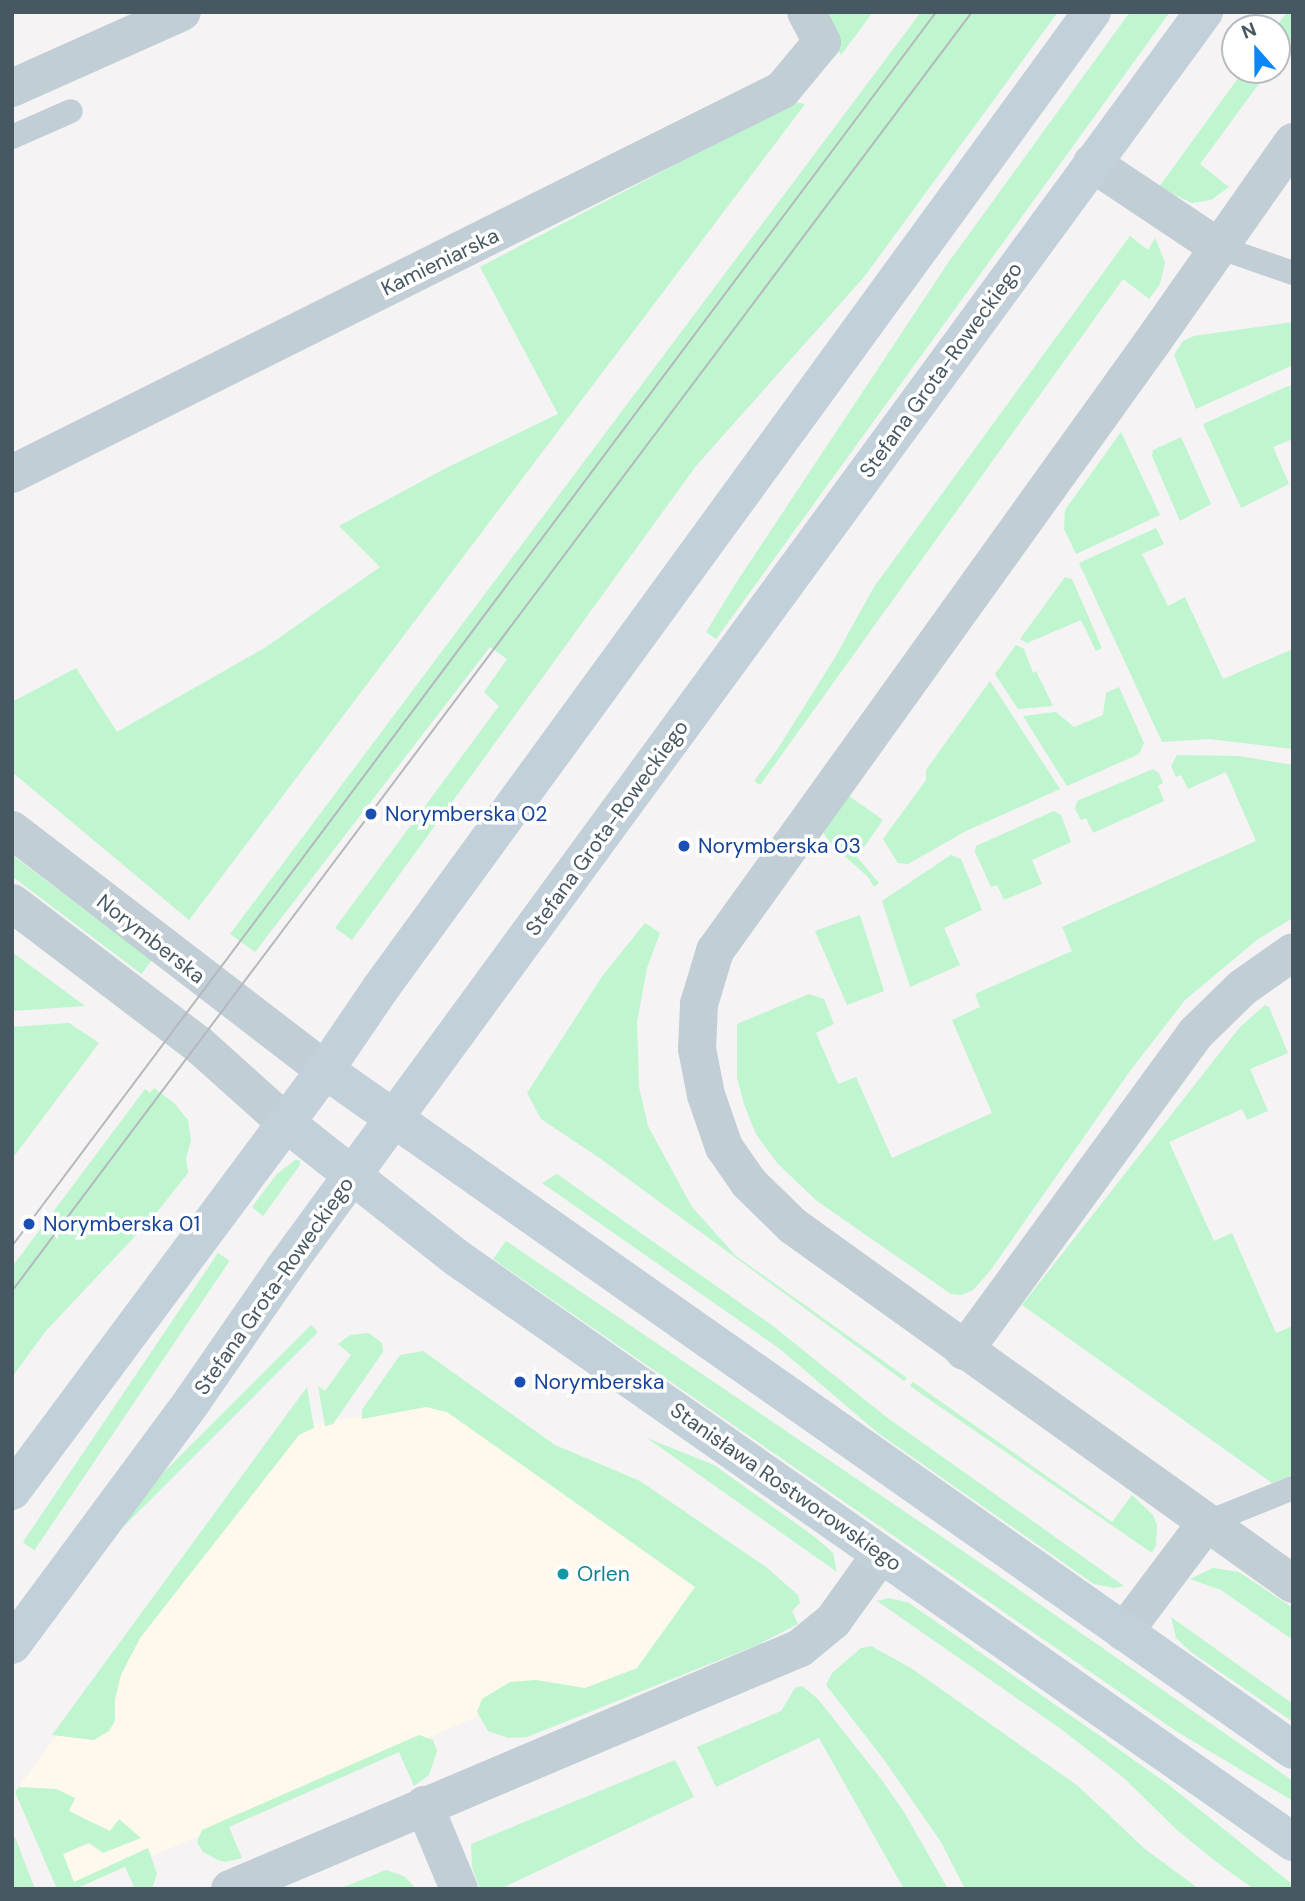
<!DOCTYPE html>
<meta charset="utf-8">
<style>
body{margin:0}
#map{position:relative;width:1305px;height:1901px;overflow:hidden;background:#f5f3f3;font-family:"DM Sans",sans-serif}
div>[style]{position:absolute}
.commercial>*{inset:0;background:#fef8ed}
.green>*{inset:0;background:#bff5cf;transform-origin:0 0}
.service>*{height:24px;margin:-12px;padding:0 12px;transform-origin:12px;border-radius:12px;background:#c2ced5}
.minor>*{height:38px;margin:-19px;padding:0 19px;transform-origin:19px;border-radius:19px;background:#c2ced5}
.secondary>*{height:38px;margin:-19px;padding:0 19px;transform-origin:19px;border-radius:19px;background:#c2d0da}
.tram>*{height:2px;margin:-1px;padding:0 1px;transform-origin:1px;border-radius:1px;background:#b4b8bd}
.dots>*{width:19px;height:19px;translate:-50% -50%;box-sizing:border-box;border:4px solid #fff;border-radius:50%}
span{translate:-50% -50%;white-space:nowrap;text-align:center;line-height:1.15;-webkit-text-stroke:7px #fff;paint-order:stroke}
.street-label{font-size:21px;color:#485862}
.transit-label{font-size:21px;color:#164399}
.left{translate:0 -50%;text-align:left}
.culture-label{font-size:21px;color:#0d838f}
.frame{position:absolute;inset:0;border:14px solid #485862;pointer-events:none}
.north{position:absolute;left:1221px;top:14px;width:70px;height:70px;box-sizing:border-box;background:#fff;border:2px solid #b6bcc0;border-radius:50%;rotate:339deg;font-size:19px;font-weight:700;line-height:28px;text-align:center;color:#485862}
.north::after{content:'';display:block;margin:auto;width:24px;height:32px;background:#0986f8;clip-path:polygon(50% 0,100% 100%,50% 72%,0 100%)}
</style>
<div id="map">
<div class="commercial">
<div style="clip-path:polygon(441px 1402px,709px 1589px,739px 1628px,576px 1703px,551px 1685px,75px 1889px,57px 1889px,15px 1792px,280px 1430px)"></div>
</div>
<div class="green">
<div style="clip-path:polygon(827px 12px,873px 12px,841px 55px,826px 31px)"></div>
<div style="clip-path:polygon(921px 12px,1058px 12px,864px 277px,696px 466px,352px 940px,335px 928px,499px 706px,484px 692px,507px 659px,490px 647px,255px 952px,230px 934px)"></div>
<div style="clip-path:polygon(1130px 12px,1170px 12px,716px 639px,706px 632px,736px 583px,948px 263px)"></div>
<div style="clip-path:polygon(1287px 12px,1293px 12px,1293px 38px,1277px 59px,1275px 28px)"></div>
<div style="clip-path:polygon(1244px 70px,1269px 70px,1200px 164px,1229px 187px,1211px 200px,1192px 203px,1159px 187px)"></div>
<div style="clip-path:polygon(795px 102px,805px 104px,189px 920px,12px 772px,12px 702px,76px 668px,117px 732px,266px 647px,380px 567px,339px 526px,448px 467px,558px 414px,480px 267px)"></div>
<div style="clip-path:polygon(1130px 236px,1148px 250px,1155px 238px,1165px 262px,1160px 284px,1149px 299px,1123px 279px,760px 785px,754px 781px,777px 750px,834px 659px,874px 587px)"></div>
<div style="clip-path:polygon(1293px 322px,1293px 365px,1196px 409px,1174px 355px,1183px 341px,1194px 336px)"></div>
<div style="clip-path:polygon(1288px 386px,1293px 386px,1293px 439px,1273px 447px,1289px 484px,1241px 508px,1203px 424px)"></div>
<div style="clip-path:polygon(1121px 432px,1160px 515px,1076px 554px,1064px 529px,1065px 510px)"></div>
<div style="clip-path:polygon(1181px 437px,1211px 504px,1180px 521px,1152px 456px,1153px 450px)"></div>
<div style="clip-path:polygon(1156px 528px,1164px 544px,1142px 554px,1168px 606px,1185px 597px,1223px 679px,1293px 649px,1293px 749px,1209px 739px,1162px 742px,1079px 563px)"></div>
<div style="clip-path:polygon(1065px 577px,1072px 579px,1102px 648px,1096px 651px,1081px 620px,1027px 643px,1020px 639px)"></div>
<div style="clip-path:polygon(1016px 645px,1024px 649px,1033px 673px,1036px 671px,1053px 706px,1018px 709px,995px 674px)"></div>
<div style="clip-path:polygon(990px 681px,1060px 789px,966px 831px,908px 864px,898px 863px,883px 839px,926px 780px,926px 770px)"></div>
<div style="clip-path:polygon(1119px 687px,1144px 743px,1139px 754px,1067px 786px,1023px 716px,1056px 712px,1074px 727px,1103px 715px,1106px 693px)"></div>
<div style="clip-path:polygon(1177px 755px,1239px 756px,1293px 765px,1293px 918px,1258px 939px,1185px 1000px,1130px 1071px,990px 1271px,973px 1290px,962px 1295px,951px 1294px,817px 1201px,778px 1164px,756px 1134px,744px 1104px,737px 1078px,737px 1024px,809px 994px,824px 999px,834px 1024px,816px 1033px,838px 1084px,856px 1077px,892px 1158px,992px 1113px,952px 1020px,980px 1007px,975px 994px,1072px 951px,1062px 927px,1256px 841px,1226px 772px,1188px 789px,1181px 775px,1176px 777px,1171px 766px)"></div>
<div style="clip-path:polygon(1153px 769px,1159px 773px,1163px 783px,1158px 786px,1164px 801px,1093px 833px,1086px 818px,1081px 820px,1075px 809px,1077px 801px)"></div>
<div style="clip-path:polygon(845px 793px,883px 820px,857px 857px,879px 883px,874px 887px,868px 877px,829px 842px,821px 828px)"></div>
<div style="clip-path:polygon(1054px 811px,1061px 815px,1071px 842px,1032px 860px,1042px 884px,1004px 900px,997px 885px,991px 887px,975px 852px,976px 846px)"></div>
<div style="left:12px;top:855px;width:175px;height:17px;rotate:37deg"></div>
<div style="clip-path:polygon(951px 855px,961px 859px,982px 910px,944px 928px,960px 965px,910px 987px,882px 901px)"></div>
<div style="clip-path:polygon(860px 915px,884px 991px,847px 1005px,815px 931px)"></div>
<div style="clip-path:polygon(645px 923px,660px 933px,647px 968px,637px 1022px,639px 1087px,648px 1126px,692px 1207px,736px 1256px,907px 1378px,904px 1381px,601px 1159px,541px 1119px,527px 1093px,603px 975px)"></div>
<div style="clip-path:polygon(12px 952px,85px 1006px,12px 1011px)"></div>
<div style="clip-path:polygon(1265px 1005px,1269px 1007px,1288px 1053px,1250px 1069px,1268px 1111px,1247px 1120px,1242px 1109px,1169px 1142px,1214px 1241px,1232px 1233px,1276px 1333px,1293px 1326px,1293px 1475px,1272px 1483px,1022px 1305px,1240px 1027px)"></div>
<div style="clip-path:polygon(69px 1023px,99px 1043px,12px 1159px,12px 1027px)"></div>
<div style="clip-path:polygon(154px 1088px,174px 1103px,188px 1120px,191px 1141px,186px 1158px,188px 1173px,153px 1217px,45px 1332px,12px 1377px,12px 1267px,145px 1089px,150px 1093px)"></div>
<div style="clip-path:polygon(295px 1160px,300px 1160px,300px 1165px,263px 1216px,252px 1207px,277px 1174px)"></div>
<div style="clip-path:polygon(557px 1174px,773px 1326px,885px 1416px,1124px 1586px,1114px 1588px,1094px 1584px,878px 1433px,780px 1349px,542px 1183px)"></div>
<div style="clip-path:polygon(506px 1241px,982px 1564px,1293px 1781px,1293px 1801px,1176px 1731px,493px 1259px)"></div>
<div style="left:218px;top:1253px;width:14px;height:349px;rotate:34deg"></div>
<div style="left:311px;top:1325px;width:10px;height:456px;rotate:45deg"></div>
<div style="clip-path:polygon(369px 1333px,382px 1343px,383px 1352px,333px 1424px,325px 1426px,318px 1386px,325px 1391px,351px 1355px,338px 1344px,350px 1335px)"></div>
<div style="clip-path:polygon(423px 1351px,555px 1445px,640px 1481px,766px 1567px,798px 1595px,800px 1603px,792px 1611px,798px 1624px,757px 1645px,527px 1737px,508px 1738px,488px 1731px,477px 1712px,482px 1699px,510px 1682px,536px 1680px,585px 1688px,637px 1668px,695px 1587px,447px 1412px,426px 1407px,362px 1419px,362px 1410px,400px 1355px)"></div>
<div style="clip-path:polygon(913px 1382px,1112px 1522px,1132px 1495px,1153px 1515px,1157px 1525px,1156px 1545px,1152px 1553px,910px 1386px)"></div>
<div style="clip-path:polygon(307px 1387px,314px 1428px,299px 1435px,140px 1638px,121px 1675px,115px 1699px,115px 1721px,109px 1731px,94px 1740px,52px 1735px)"></div>
<div style="clip-path:polygon(647px 1438px,714px 1465px,815px 1537px,833px 1553px,837px 1572px)"></div>
<div style="clip-path:polygon(1213px 1568px,1239px 1572px,1293px 1608px,1293px 1640px,1221px 1590px,1190px 1579px)"></div>
<div style="clip-path:polygon(889px 1598px,909px 1603px,1103px 1738px,1169px 1785px,1293px 1885px,1293px 1889px,1254px 1889px,1223px 1867px,1178px 1831px,1124px 1778px,1061px 1729px,877px 1601px)"></div>
<div style="clip-path:polygon(1171px 1617px,1293px 1704px,1293px 1722px,1191px 1652px,1176px 1638px)"></div>
<div style="clip-path:polygon(871px 1646px,911px 1668px,1078px 1786px,1145px 1849px,1199px 1889px,965px 1889px,941px 1842px,882px 1757px,826px 1685px,832px 1673px,861px 1648px)"></div>
<div style="clip-path:polygon(802px 1686px,818px 1699px,881px 1779px,904px 1812px,948px 1889px,904px 1889px,819px 1738px,716px 1787px,697px 1747px,781px 1711px,795px 1688px)"></div>
<div style="clip-path:polygon(419px 1735px,433px 1740px,437px 1751px,429px 1775px,414px 1786px,399px 1752px,229px 1827px,242px 1858px,226px 1862px,218px 1860px,203px 1852px,197px 1842px,202px 1830px)"></div>
<div style="clip-path:polygon(675px 1760px,694px 1797px,500px 1889px,480px 1889px,472px 1867px,471px 1844px)"></div>
<div style="clip-path:polygon(19px 1787px,56px 1789px,75px 1798px,69px 1811px,110px 1831px,119px 1819px,141px 1838px,103px 1853px,89px 1843px,63px 1854px,74px 1882px,148px 1848px,157px 1874px,152px 1889px,135px 1889px,125px 1867px,75px 1889px,57px 1889px,15px 1792px)"></div>
<div style="clip-path:polygon(12px 1836px,15px 1837px,35px 1889px,12px 1889px)"></div>
<div style="clip-path:polygon(386px 1870px,404px 1876px,416px 1889px,339px 1889px)"></div>
</div>
<div class="service">
<div style="left:12px;top:137px;width:64px;rotate:-23.8deg"></div>
<div style="left:1218px;top:247px;width:79px;rotate:19.1deg"></div>
<div style="left:1206px;top:1523px;width:94px;rotate:-21.9deg"></div>
</div>
<div class="minor">
<div style="left:12px;top:88px;width:186px;rotate:-24.1deg"></div>
<div style="left:1293px;top:142px;width:247px;rotate:125.1deg"></div>
<div style="left:1151px;top:344px;width:747px;rotate:125.69deg"></div>
<div style="left:715px;top:951px;width:55px;rotate:106.8deg"></div>
<div style="left:699px;top:1004px;width:45px;rotate:92.5deg"></div>
<div style="left:697px;top:1049px;width:47px;rotate:78.9deg"></div>
<div style="left:706px;top:1095px;width:55px;rotate:70.9deg"></div>
<div style="left:724px;top:1147px;width:44px;rotate:55.2deg"></div>
<div style="left:749px;top:1183px;width:62px;rotate:44.3deg"></div>
<div style="left:793px;top:1226px;width:615px;rotate:35.6deg"></div>
<div style="left:1092px;top:163px;width:151px;rotate:33.7deg"></div>
<div style="left:12px;top:474px;width:860px;rotate:-26.51deg"></div>
<div style="left:782px;top:90px;width:62px;rotate:-50.2deg"></div>
<div style="left:822px;top:42px;width:34px;rotate:-118deg"></div>
<div style="left:12px;top:830px;width:394px;rotate:37.5deg"></div>
<div style="left:12px;top:903px;width:233px;rotate:37.2deg"></div>
<div style="left:198px;top:1044px;width:118px;rotate:41.9deg"></div>
<div style="left:964px;top:1351px;width:394px;rotate:-53.9deg"></div>
<div style="left:1196px;top:1033px;width:64px;rotate:-44.4deg"></div>
<div style="left:1242px;top:988px;width:62px;rotate:-35.2deg"></div>
<div style="left:1124px;top:1632px;width:136px;rotate:-53deg"></div>
<div style="left:424px;top:1805px;width:91px;rotate:67.4deg"></div>
<div style="left:230px;top:1889px;width:619px;rotate:-22.92deg"></div>
<div style="left:800px;top:1648px;width:43px;rotate:-39.3deg"></div>
<div style="left:833px;top:1621px;width:82px;rotate:-54.4deg"></div>
</div>
<div class="secondary">
<div style="left:325px;top:1070px;width:1183px;rotate:35.09deg"></div>
<div style="left:286px;top:1123px;width:218px;rotate:38.3deg"></div>
<div style="left:457px;top:1258px;width:1020px;rotate:34.94deg"></div>
<div style="left:12px;top:1491px;width:525px;rotate:-53.37deg"></div>
<div style="left:325px;top:1070px;width:98px;rotate:-55.8deg"></div>
<div style="left:380px;top:989px;width:1209px;rotate:-53.92deg"></div>
<div style="left:12px;top:1645px;width:305px;rotate:-53.5deg"></div>
<div style="left:193px;top:1400px;width:162px;rotate:-55.3deg"></div>
<div style="left:285px;top:1267px;width:1556px;rotate:-53.79deg"></div>
</div>
<div class="tram">
<div style="left:12px;top:1246px;width:1542px;rotate:-53.17deg"></div>
<div style="left:12px;top:1291px;width:1599px;rotate:-53.11deg"></div>
</div>
<div class="dots">
<div style="left:371px;top:814px;background:#1a4fb4"></div>
<div style="left:684px;top:846px;background:#1a4fb4"></div>
<div style="left:29px;top:1224px;background:#1a4fb4"></div>
<div style="left:520px;top:1382px;background:#1a4fb4"></div>
<div style="left:563px;top:1574px;background:#0f9aa8"></div>
</div>
<div class="street-label">
<span style="left:440px;top:262px;rotate:-26deg">Kamieniarska</span>
<span style="left:941px;top:370px;rotate:-54deg">Stefana Grota-Roweckiego</span>
<span style="left:607px;top:828px;rotate:-54deg">Stefana Grota-Roweckiego</span>
<span style="left:151px;top:939px;rotate:38deg">Norymberska</span>
<span style="left:274px;top:1286px;rotate:-55deg">Stefana Grota-Roweckiego</span>
<span style="left:786px;top:1487px;rotate:35deg">Stanisława Rostworowskiego</span>
</div>
<div class="transit-label">
<span class="left" style="left:385px;top:814px">Norymberska 02</span>
<span class="left" style="left:698px;top:846px">Norymberska 03</span>
<span class="left" style="left:43px;top:1224px">Norymberska 01</span>
<span class="left" style="left:534px;top:1382px">Norymberska</span>
</div>
<div class="culture-label">
<span class="left" style="left:577px;top:1574px">Orlen</span>
</div>
<div class="frame"></div>
<div class="north">N</div>
</div>
